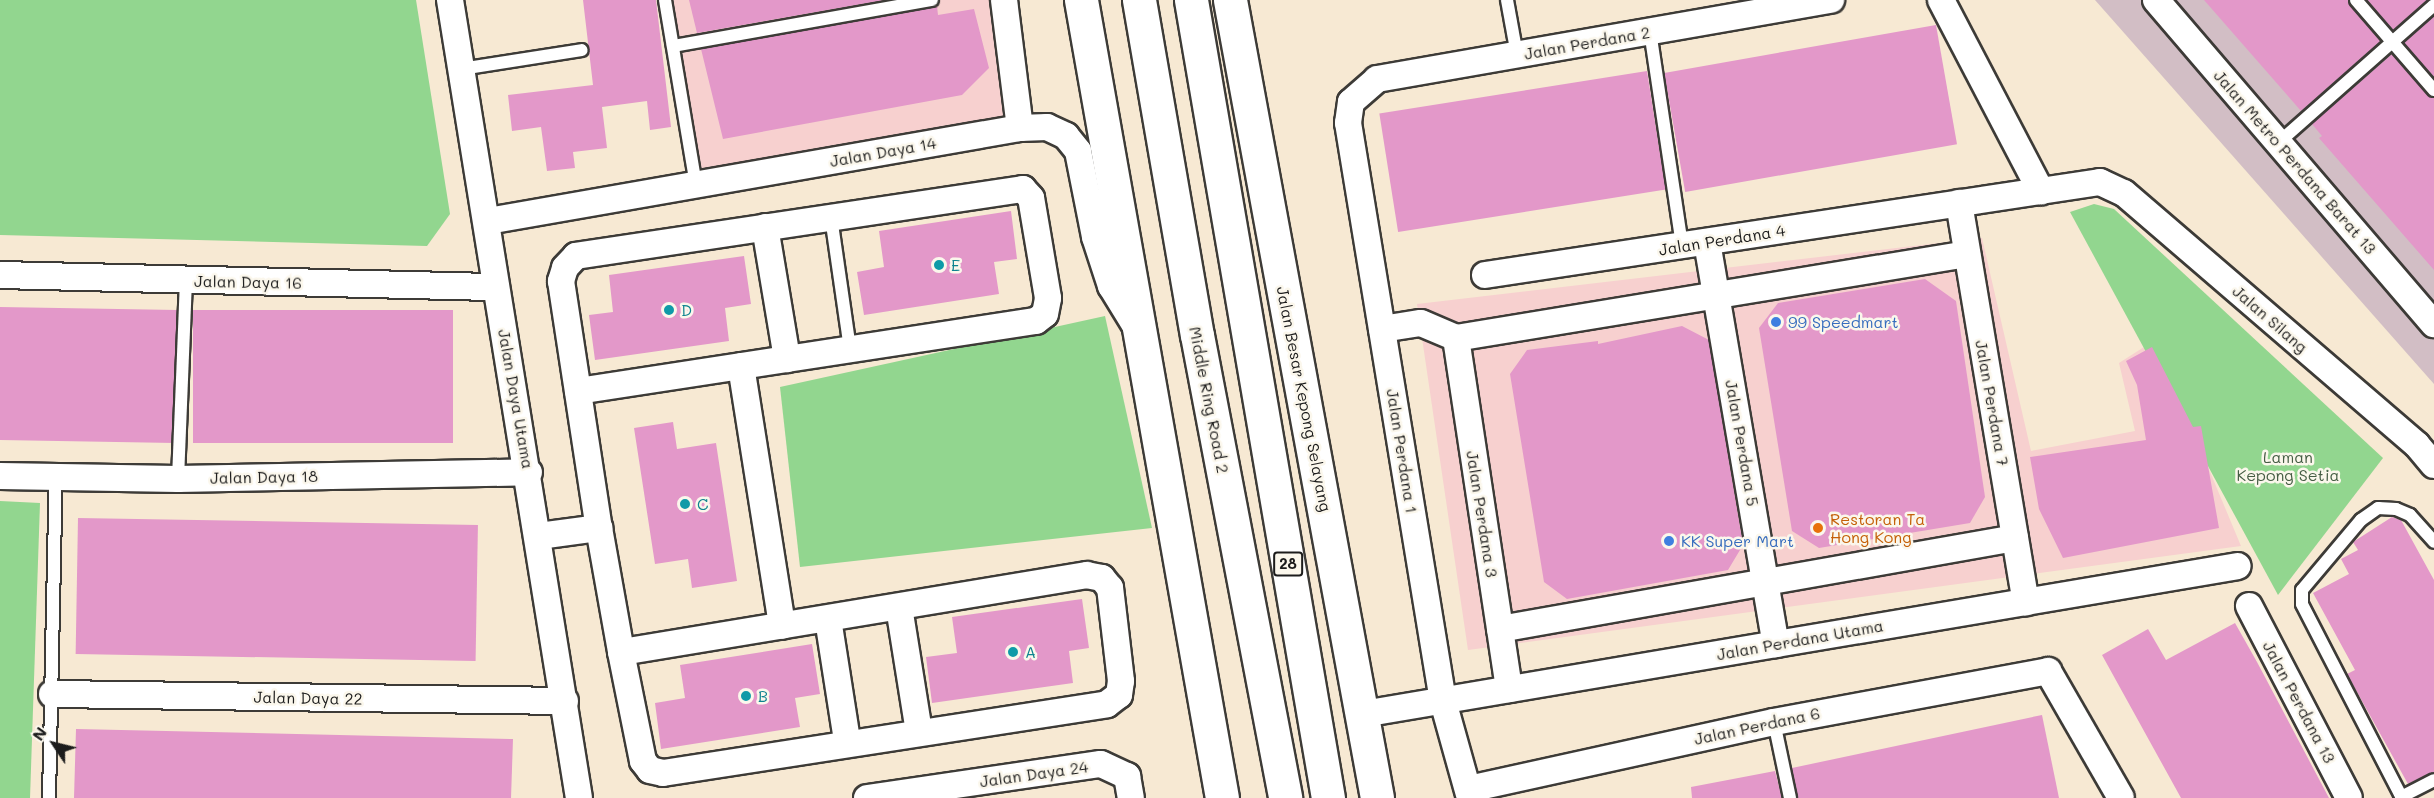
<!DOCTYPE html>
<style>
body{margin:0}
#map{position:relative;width:2434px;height:798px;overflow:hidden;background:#f7e9d3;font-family:Mali,sans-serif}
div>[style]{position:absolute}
.built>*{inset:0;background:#f7d0cf}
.industrial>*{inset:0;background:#d2bec5}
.green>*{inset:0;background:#92d68f}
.building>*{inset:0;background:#e398c9;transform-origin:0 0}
.roads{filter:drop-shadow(2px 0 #3d3b37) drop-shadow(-2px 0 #3d3b37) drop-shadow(0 2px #3d3b37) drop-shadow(0 -2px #3d3b37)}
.lane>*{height:12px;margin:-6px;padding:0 6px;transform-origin:6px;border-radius:6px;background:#fff}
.street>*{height:26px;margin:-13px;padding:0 13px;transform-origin:13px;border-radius:13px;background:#fff}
.primary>*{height:33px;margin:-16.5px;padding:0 16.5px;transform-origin:16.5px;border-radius:16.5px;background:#fff}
.highway>*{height:33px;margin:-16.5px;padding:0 16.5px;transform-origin:16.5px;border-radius:16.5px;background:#fff}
.dots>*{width:16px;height:16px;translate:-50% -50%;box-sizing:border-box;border:3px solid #fbf7ec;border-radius:50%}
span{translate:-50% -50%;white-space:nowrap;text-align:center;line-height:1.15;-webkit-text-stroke:5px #fbf7ec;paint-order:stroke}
.shield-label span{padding:2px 4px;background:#fbf7ec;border:2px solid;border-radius:4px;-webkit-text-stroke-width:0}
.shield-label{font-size:15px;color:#1c1c1c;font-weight:700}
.street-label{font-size:16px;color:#1c1c1c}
.culture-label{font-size:16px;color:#0d838f}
.left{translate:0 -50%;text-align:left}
.shop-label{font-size:16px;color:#366cbe}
.park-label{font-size:16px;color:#455d44}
.food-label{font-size:16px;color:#c56008}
.north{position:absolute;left:24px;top:714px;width:60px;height:60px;-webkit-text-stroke:4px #fbf7ec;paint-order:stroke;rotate:305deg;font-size:16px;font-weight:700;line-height:24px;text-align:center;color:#1c1c1c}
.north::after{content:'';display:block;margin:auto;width:21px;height:27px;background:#1c1c1c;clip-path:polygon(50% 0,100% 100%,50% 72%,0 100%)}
</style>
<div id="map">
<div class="built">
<div style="clip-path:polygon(673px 0,992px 0,1009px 119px,701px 172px)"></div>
<div style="clip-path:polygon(1982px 238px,2031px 451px,2135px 431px,2119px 363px,2155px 340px,2241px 546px,1468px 650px,1417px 304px)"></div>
</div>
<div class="industrial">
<div style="clip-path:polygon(2095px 0,2434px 0,2434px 384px)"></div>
</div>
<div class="green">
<div style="clip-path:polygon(0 0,416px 0,450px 214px,427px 246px,0 235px)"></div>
<div style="clip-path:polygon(2094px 204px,2114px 209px,2383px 458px,2278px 595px,2070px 212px)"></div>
<div style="clip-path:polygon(1105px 316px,1152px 528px,800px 567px,780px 387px)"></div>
<div style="clip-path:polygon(0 501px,40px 503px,30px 798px,0 798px)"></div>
</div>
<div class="building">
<div style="clip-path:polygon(583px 0,656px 0,671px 127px,650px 130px,647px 101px,602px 107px,607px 148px,573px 152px,575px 168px,547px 171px,541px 127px,512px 131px,508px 95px,593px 85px)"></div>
<div style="clip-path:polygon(689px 0,885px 0,697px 33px)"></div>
<div style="clip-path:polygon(2204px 0,2348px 0,2381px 41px,2301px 111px)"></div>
<div style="clip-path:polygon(2367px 0,2427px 0,2393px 30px)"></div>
<div style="clip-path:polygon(937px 6px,938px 15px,974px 9px,989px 68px,962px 95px,723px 139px,701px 49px)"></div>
<div style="clip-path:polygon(2434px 16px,2434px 77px,2404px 43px)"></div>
<div style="left:1936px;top:25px;width:121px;height:276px;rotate:80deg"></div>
<div style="clip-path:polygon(2392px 54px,2434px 98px,2434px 270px,2319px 138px,2322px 136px,2312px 124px)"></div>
<div style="left:1647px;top:71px;width:120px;height:271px;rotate:81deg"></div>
<div style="clip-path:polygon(1011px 211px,1017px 259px,994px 262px,999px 294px,864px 315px,857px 272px,884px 267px,879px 231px)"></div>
<div style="clip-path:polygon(744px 256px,751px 304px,725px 308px,729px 341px,595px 360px,589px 315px,613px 312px,609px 275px)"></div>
<div style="clip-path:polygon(1925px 279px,1956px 301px,1985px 497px,1970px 523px,1819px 548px,1792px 531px,1759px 328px,1778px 303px)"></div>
<div style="left:0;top:307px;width:177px;height:133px;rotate:1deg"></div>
<div style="left:193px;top:310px;width:260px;height:133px"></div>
<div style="clip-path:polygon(1682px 326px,1709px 340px,1743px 545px,1728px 570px,1567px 599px,1544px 582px,1510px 374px,1527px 350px,1598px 341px,1598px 344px)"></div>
<div style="clip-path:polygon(2152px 347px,2193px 427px,2201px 426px,2219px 528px,2063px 558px,2039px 509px,2030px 457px,2146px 440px,2137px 385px,2126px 361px)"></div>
<div style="clip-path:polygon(673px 422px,677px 449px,716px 443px,737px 581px,692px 588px,688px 559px,655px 564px,634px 428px)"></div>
<div style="clip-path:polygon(2392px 517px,2401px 520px,2434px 580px,2434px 772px,2408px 784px,2347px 674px,2355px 670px,2313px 593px,2349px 574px,2341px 559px,2358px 550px,2353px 542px)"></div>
<div style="left:78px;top:518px;width:400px;height:136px;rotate:1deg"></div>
<div style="clip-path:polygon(1082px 599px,1089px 648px,1069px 651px,1073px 683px,932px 703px,926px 657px,957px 653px,952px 617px)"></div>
<div style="clip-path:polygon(2235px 623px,2257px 662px,2329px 798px,2181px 798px,2102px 655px,2148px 629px,2166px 660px)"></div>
<div style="clip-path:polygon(812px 644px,820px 694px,795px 698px,800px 727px,661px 749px,655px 703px,685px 698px,680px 665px)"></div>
<div style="clip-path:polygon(2042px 715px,2059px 798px,1798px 798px,1792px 768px)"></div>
<div style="clip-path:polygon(76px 729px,513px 739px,511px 798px,74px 798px)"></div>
<div style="clip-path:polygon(1775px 771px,1782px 798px,1692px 798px,1691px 787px)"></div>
</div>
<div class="roads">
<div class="lane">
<div style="left:665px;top:0;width:188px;rotate:80.5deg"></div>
<div style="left:1507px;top:0;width:56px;rotate:79.7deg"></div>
<div style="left:2356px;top:0;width:119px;rotate:49.1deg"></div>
<div style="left:1650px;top:31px;width:217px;rotate:81.5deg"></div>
<div style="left:673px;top:46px;width:263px;rotate:-10.1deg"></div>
<div style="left:461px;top:69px;width:122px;rotate:-8.9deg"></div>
<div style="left:2278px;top:143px;width:208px;rotate:-41.5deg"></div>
<div style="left:831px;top:217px;width:133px;rotate:81.8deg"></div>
<div style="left:178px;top:479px;width:198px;rotate:-87.7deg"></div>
<div style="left:1774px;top:722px;width:78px;rotate:78.1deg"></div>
<div style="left:2401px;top:797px;width:37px;rotate:-27deg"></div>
<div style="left:49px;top:798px;width:321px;rotate:-88.8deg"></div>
<div style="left:2402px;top:798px;width:218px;rotate:-117.3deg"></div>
<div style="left:2302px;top:604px;width:14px;rotate:-90deg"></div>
<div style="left:2302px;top:590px;width:92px;rotate:-49.9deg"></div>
<div style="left:2361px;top:520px;width:21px;rotate:-35deg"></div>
<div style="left:2378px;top:508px;width:18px;rotate:3deg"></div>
<div style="left:2396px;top:509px;width:15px;rotate:23deg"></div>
<div style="left:2410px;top:515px;width:36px;rotate:48deg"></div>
</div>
<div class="street">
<div style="left:450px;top:0;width:808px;rotate:80.82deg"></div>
<div style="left:1004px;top:0;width:129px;rotate:82.9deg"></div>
<div style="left:1941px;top:0;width:216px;rotate:62.4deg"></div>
<div style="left:2156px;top:0;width:427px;rotate:49.4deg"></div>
<div style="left:1959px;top:203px;width:405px;rotate:80.5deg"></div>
<div style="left:488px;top:221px;width:540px;rotate:-9.92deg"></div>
<div style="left:1020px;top:128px;width:27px;rotate:-2deg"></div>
<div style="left:1047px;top:127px;width:21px;rotate:25deg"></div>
<div style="left:1066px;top:136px;width:19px;rotate:51deg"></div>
<div style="left:1078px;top:151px;width:88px;rotate:78.8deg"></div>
<div style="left:1095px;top:237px;width:52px;rotate:71.9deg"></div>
<div style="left:1111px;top:286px;width:46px;rotate:58.4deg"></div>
<div style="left:765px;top:227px;width:134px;rotate:80.5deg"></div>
<div style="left:1707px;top:242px;width:408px;rotate:80.3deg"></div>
<div style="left:0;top:275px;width:496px;rotate:1.4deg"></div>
<div style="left:1485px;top:275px;width:622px;rotate:-8.6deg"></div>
<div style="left:2100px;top:182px;width:26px;rotate:25deg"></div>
<div style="left:2124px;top:193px;width:386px;rotate:40.7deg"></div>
<div style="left:2417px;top:445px;width:26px;rotate:50deg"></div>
<div style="left:1382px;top:329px;width:39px;rotate:-9deg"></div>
<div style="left:1421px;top:323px;width:38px;rotate:23deg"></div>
<div style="left:1456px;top:338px;width:518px;rotate:-9.33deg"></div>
<div style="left:1456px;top:338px;width:355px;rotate:81.4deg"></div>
<div style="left:741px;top:366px;width:263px;rotate:81deg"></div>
<div style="left:578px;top:391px;width:463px;rotate:-8.7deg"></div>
<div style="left:1036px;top:321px;width:11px;rotate:-38deg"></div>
<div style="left:1045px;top:314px;width:16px;rotate:-79deg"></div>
<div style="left:1048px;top:298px;width:101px;rotate:-99.6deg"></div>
<div style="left:1031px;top:198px;width:12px;rotate:-132deg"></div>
<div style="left:1023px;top:189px;width:452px;rotate:171.5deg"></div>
<div style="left:576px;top:256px;width:16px;rotate:133deg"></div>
<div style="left:565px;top:268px;width:14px;rotate:107deg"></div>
<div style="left:561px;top:281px;width:250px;rotate:81.3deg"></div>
<div style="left:599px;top:528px;width:126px;rotate:79.9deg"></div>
<div style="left:621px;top:652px;width:111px;rotate:78.6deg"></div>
<div style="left:643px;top:761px;width:11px;rotate:52deg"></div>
<div style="left:650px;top:770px;width:13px;rotate:13deg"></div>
<div style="left:663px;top:773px;width:449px;rotate:-8.8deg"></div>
<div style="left:1107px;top:704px;width:15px;rotate:-37deg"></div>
<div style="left:1119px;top:695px;width:14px;rotate:-82deg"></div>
<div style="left:1121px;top:681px;width:94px;rotate:-96.7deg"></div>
<div style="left:1110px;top:588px;width:13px;rotate:-129deg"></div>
<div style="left:1102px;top:578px;width:15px;rotate:-169deg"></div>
<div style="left:1087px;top:575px;width:472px;rotate:170.6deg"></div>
<div style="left:0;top:476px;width:178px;rotate:1deg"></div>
<div style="left:178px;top:479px;width:351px;rotate:-1.1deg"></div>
<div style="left:539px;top:536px;width:61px;rotate:-7.6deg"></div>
<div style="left:2249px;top:606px;width:216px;rotate:62.5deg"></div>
<div style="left:899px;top:607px;width:127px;rotate:80.9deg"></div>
<div style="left:828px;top:619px;width:123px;rotate:81.1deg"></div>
<div style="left:1500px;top:629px;width:523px;rotate:-10.02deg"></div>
<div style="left:52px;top:694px;width:513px;rotate:0.78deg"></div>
<div style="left:1363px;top:714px;width:887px;rotate:-9.6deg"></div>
<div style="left:1469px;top:789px;width:312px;rotate:-12.4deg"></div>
<div style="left:1774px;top:722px;width:279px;rotate:-10.5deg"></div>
<div style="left:2048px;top:671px;width:146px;rotate:60.1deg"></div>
<div style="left:867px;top:798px;width:236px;rotate:-8.3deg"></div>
<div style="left:1101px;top:764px;width:29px;rotate:25deg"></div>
<div style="left:1127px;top:776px;width:22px;rotate:80deg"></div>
<div style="left:1470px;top:798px;width:101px;rotate:-105.6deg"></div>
<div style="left:1443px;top:701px;width:586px;rotate:-99.33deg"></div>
<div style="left:1348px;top:123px;width:21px;rotate:-82deg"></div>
<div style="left:1351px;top:102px;width:35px;rotate:-41deg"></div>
<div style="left:1377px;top:79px;width:461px;rotate:-9.9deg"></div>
</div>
<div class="primary">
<div style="left:1081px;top:0;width:810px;rotate:79.98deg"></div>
<div style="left:1230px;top:0;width:811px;rotate:79.56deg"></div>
</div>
<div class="highway">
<div style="left:1139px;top:0;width:340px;rotate:80.2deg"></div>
<div style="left:1197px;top:335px;width:471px;rotate:79.2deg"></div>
<div style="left:1191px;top:0;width:810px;rotate:80.26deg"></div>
</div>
</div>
<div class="dots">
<div style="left:939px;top:265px;background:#0f9aa8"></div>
<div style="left:669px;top:310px;background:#0f9aa8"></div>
<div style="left:1776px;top:322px;background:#3f7fe0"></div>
<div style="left:685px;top:504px;background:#0f9aa8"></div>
<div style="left:1818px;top:528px;background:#e8710a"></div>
<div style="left:1669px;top:541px;background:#3f7fe0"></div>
<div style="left:1013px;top:652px;background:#0f9aa8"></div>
<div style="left:746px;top:696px;background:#0f9aa8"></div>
</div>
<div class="shield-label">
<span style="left:1288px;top:564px">28</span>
</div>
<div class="street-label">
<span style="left:1587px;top:43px;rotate:-10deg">Jalan Perdana 2</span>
<span style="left:883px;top:152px;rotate:-10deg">Jalan Daya 14</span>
<span style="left:2295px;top:162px;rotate:49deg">Jalan Metro Perdana Barat 13</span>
<span style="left:1722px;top:240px;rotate:-9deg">Jalan Perdana 4</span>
<span style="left:248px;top:282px;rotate:1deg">Jalan Daya 16</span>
<span style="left:2270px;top:319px;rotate:41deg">Jalan Silang</span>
<span style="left:516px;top:399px;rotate:80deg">Jalan Daya Utama</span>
<span style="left:1304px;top:399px;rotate:79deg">Jalan Besar Kepong Selayang</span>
<span style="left:1209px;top:400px;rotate:79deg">Middle Ring Road 2</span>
<span style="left:1992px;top:403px;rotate:80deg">Jalan Perdana 7</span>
<span style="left:1742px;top:443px;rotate:80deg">Jalan Perdana 5</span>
<span style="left:1402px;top:451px;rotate:81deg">Jalan Perdana 1</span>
<span style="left:264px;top:477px;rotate:-1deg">Jalan Daya 18</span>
<span style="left:1482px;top:514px;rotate:81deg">Jalan Perdana 3</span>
<span style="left:1800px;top:640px;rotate:-10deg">Jalan Perdana Utama</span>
<span style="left:308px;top:698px;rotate:1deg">Jalan Daya 22</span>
<span style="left:2299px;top:702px;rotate:62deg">Jalan Perdana 13</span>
<span style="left:1757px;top:726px;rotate:-12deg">Jalan Perdana 6</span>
<span style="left:1034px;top:774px;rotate:-8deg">Jalan Daya 24</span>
</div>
<div class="culture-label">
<span class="left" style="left:951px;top:265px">E</span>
<span class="left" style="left:681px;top:310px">D</span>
<span class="left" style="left:697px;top:504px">C</span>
<span class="left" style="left:1025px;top:652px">A</span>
<span class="left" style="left:758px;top:696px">B</span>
</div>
<div class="shop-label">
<span class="left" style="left:1788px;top:322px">99 Speedmart</span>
<span class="left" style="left:1681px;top:541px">KK Super Mart</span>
</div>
<div class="park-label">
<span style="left:2288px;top:466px">Laman<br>Kepong Setia</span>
</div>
<div class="food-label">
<span class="left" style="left:1830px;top:528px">Restoran Ta<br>Hong Kong</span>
</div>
<div class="north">N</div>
</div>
